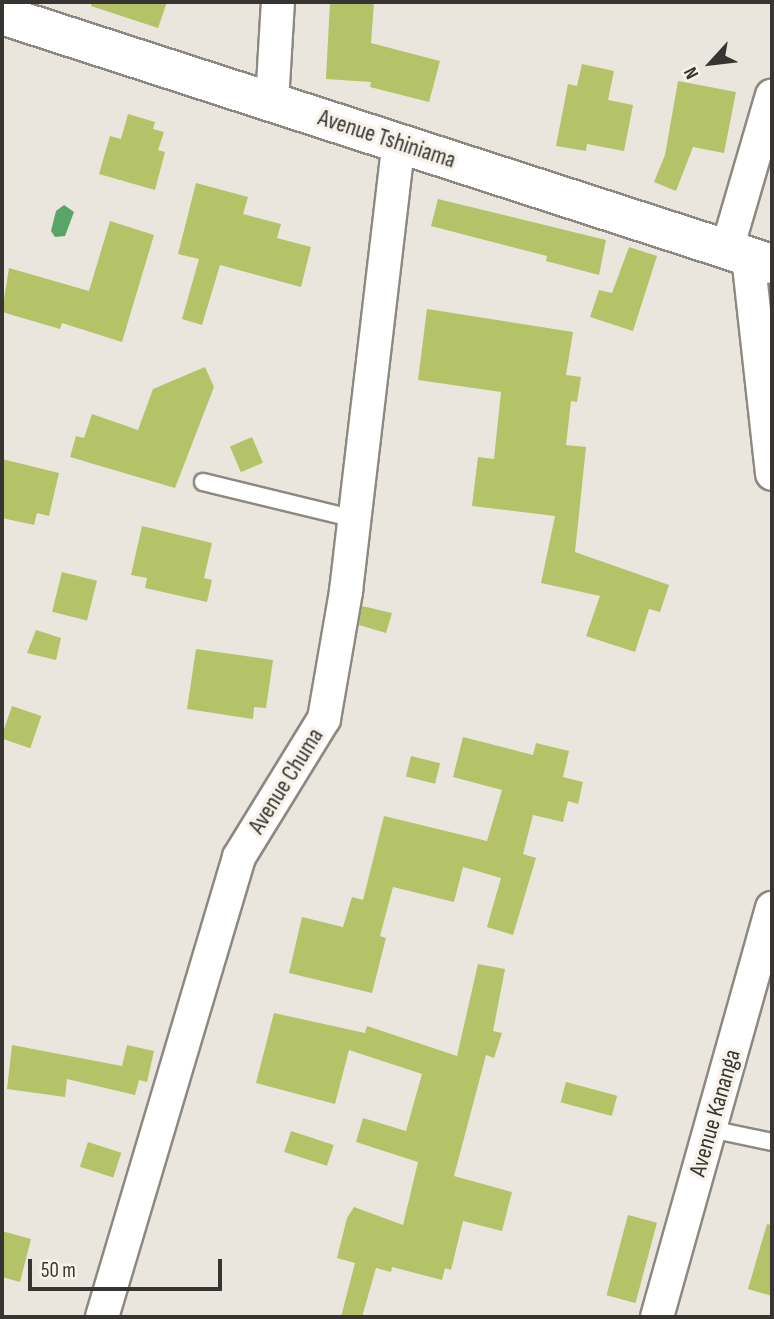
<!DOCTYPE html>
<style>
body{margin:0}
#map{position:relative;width:774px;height:1319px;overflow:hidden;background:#eae6dd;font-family:"Sofia Sans Condensed",sans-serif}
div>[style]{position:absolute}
.water>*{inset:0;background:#59a567}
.stream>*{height:8px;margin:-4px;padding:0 4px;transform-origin:4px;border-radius:4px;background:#59a567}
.building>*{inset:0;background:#b4c367;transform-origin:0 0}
.roads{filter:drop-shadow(2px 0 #8d8981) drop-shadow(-2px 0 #8d8981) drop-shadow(0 2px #8d8981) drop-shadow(0 -2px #8d8981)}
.service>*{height:16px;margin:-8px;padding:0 8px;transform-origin:8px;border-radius:8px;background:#fff}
.minor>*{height:32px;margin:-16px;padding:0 16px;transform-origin:16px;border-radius:16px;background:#fff}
.tertiary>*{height:38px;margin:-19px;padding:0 19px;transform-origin:19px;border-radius:19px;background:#fff}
span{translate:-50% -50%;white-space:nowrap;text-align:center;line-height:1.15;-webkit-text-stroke:7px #f7f3ea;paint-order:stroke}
.street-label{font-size:24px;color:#373532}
.frame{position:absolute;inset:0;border:4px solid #373532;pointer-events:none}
.north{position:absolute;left:676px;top:28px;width:70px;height:70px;-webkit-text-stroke:5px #f7f3ea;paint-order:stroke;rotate:243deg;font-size:19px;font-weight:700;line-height:28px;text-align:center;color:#373532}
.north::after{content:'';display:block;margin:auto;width:24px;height:32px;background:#373532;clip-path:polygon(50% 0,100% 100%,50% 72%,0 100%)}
.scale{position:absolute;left:28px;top:1259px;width:194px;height:32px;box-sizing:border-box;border:4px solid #373532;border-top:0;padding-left:9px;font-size:21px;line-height:24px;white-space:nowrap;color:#373532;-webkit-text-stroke:5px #f7f3ea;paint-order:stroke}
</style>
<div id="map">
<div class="water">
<div style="clip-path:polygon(64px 205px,74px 212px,65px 236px,55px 237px,51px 231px,56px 211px)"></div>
</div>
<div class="stream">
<div style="left:772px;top:283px;width:40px;rotate:90deg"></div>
</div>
<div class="building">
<div style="clip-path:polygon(92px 2px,167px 2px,158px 28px,91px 6px)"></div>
<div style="clip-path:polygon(330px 2px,374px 2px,371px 43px,440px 61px,429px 102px,370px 87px,371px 82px,326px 79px)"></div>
<div style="clip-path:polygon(582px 64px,614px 71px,608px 100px,633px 105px,624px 151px,587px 144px,586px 151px,556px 146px,568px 84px,577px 86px)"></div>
<div style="clip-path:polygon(678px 81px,736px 92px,724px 153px,693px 147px,676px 191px,654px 182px,665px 155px)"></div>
<div style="clip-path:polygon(128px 114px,155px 122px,153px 129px,164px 132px,158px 150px,165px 152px,155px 190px,99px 174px,110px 136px,121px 139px)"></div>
<div style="clip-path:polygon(196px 183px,248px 197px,243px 214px,281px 224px,277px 238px,311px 247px,301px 287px,220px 265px,202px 325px,182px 319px,199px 259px,178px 254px)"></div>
<div style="clip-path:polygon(438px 199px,606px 240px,599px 275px,546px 261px,547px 256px,431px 226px)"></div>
<div style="clip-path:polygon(110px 221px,154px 235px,122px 342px,62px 323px,60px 329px,2px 312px,9px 268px,89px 291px)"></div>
<div style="clip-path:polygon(629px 247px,657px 256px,633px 331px,590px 317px,599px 290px,612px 293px)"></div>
<div style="clip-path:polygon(427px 309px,573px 332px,566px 375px,581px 377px,577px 402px,571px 401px,566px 445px,586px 447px,575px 552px,669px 585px,660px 612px,649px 609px,635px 652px,586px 636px,600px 596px,541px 583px,555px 516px,472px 506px,478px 457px,494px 459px,501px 392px,418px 380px)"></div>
<div style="clip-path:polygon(205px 367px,214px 387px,175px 488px,70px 457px,76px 436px,84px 438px,92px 414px,138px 430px,153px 389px)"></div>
<div style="left:252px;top:437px;width:28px;height:24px;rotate:67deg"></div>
<div style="clip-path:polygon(2px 459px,59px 473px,49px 516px,37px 513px,34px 525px,2px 518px)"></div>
<div style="clip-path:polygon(142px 526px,212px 543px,204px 578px,212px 580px,207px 602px,145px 588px,147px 578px,131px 575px)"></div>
<div style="left:62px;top:572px;width:36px;height:41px;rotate:14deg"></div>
<div style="clip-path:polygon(362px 606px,392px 613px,386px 633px,359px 625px)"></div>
<div style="clip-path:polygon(36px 630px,61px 638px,56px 660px,27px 653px)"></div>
<div style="clip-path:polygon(196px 649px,273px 660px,266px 708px,254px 707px,253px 719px,187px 709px)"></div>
<div style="left:12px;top:706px;width:31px;height:34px;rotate:19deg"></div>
<div style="clip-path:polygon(463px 737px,533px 755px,536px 743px,569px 751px,563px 777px,583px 782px,578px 804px,568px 801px,563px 822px,533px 815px,523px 854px,536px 858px,513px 935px,487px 927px,501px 878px,463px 867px,454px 902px,393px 887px,380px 936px,386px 938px,372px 993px,289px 973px,302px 917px,343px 927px,352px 897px,363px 900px,384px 816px,487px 841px,502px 790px,453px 777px)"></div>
<div style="left:411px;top:756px;width:30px;height:21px;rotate:14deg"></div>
<div style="clip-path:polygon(478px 964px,505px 969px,493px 1031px,502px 1033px,494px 1058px,486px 1055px,454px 1176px,512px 1192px,502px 1231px,463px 1221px,451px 1270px,445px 1268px,442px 1280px,392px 1267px,391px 1272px,376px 1268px,362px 1317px,341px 1317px,355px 1263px,337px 1258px,347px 1218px,354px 1207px,403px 1225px,418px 1162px,356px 1142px,363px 1118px,406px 1131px,422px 1074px,349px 1050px,335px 1104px,256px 1083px,274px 1013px,365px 1033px,367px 1026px,457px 1056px)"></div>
<div style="clip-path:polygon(12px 1045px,122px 1066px,127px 1045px,154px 1051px,147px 1082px,139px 1080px,135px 1095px,67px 1079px,65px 1097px,7px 1089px)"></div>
<div style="left:566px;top:1082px;width:53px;height:21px;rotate:15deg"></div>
<div style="left:291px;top:1131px;width:45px;height:22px;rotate:18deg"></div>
<div style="left:88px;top:1142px;width:35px;height:26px;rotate:18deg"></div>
<div style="left:628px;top:1215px;width:30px;height:83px;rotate:15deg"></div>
<div style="clip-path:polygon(767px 1224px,772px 1225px,772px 1296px,748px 1289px)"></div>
<div style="clip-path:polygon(2px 1231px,31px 1239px,20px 1282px,2px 1277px)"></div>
</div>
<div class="roads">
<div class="service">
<div style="left:203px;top:482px;width:156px;rotate:13.7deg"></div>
<div style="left:710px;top:1129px;width:63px;rotate:11.8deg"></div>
</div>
<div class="minor">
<div style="left:272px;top:102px;width:100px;rotate:-86.6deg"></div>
<div style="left:727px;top:249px;width:160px;rotate:-73.7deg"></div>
<div style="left:748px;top:256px;width:219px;rotate:83.7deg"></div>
<div style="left:102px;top:1317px;width:480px;rotate:-73.4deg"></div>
<div style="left:239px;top:857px;width:162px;rotate:-58.4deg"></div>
<div style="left:324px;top:719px;width:130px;rotate:-80.2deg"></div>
<div style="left:346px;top:591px;width:451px;rotate:-83.3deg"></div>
<div style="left:657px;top:1317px;width:425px;rotate:-74.3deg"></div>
</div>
<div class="tertiary">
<div style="left:2px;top:15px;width:809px;rotate:17.92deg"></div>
</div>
</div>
<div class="street-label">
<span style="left:387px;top:139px;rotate:18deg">Avenue Tshiniama</span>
<span style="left:286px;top:781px;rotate:-58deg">Avenue Chuma</span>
<span style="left:715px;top:1113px;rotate:-74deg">Avenue Kananga</span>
</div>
<div class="frame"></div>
<div class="north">N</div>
<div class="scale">50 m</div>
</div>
